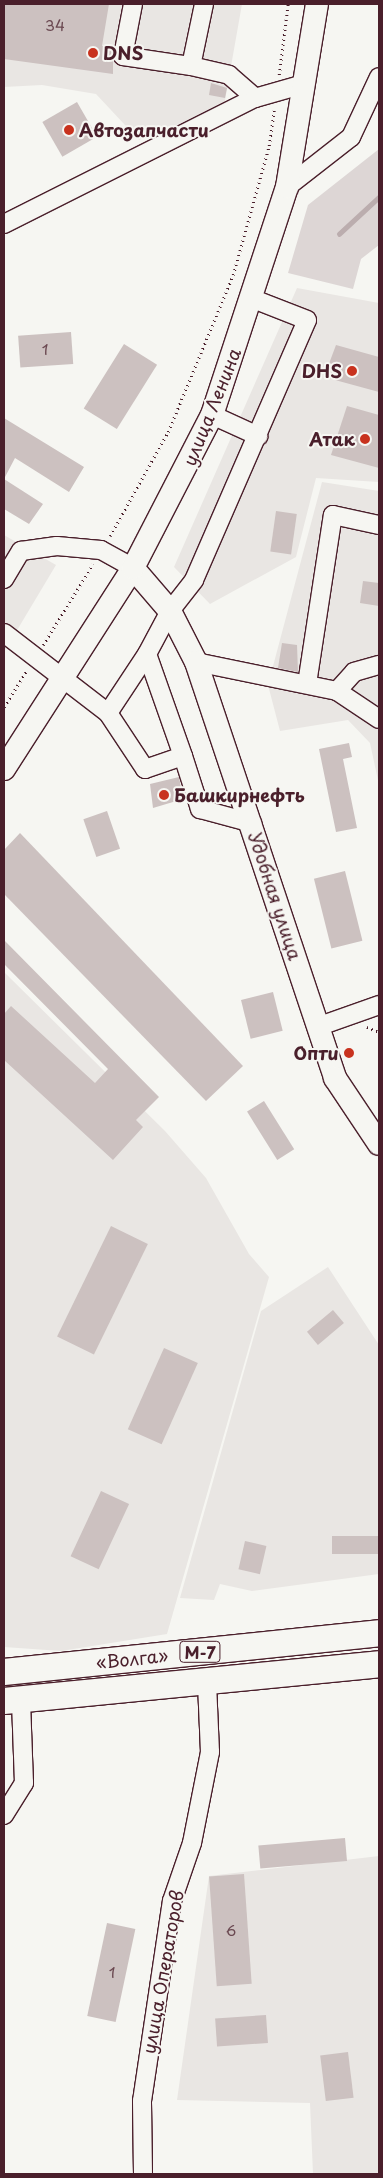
<!DOCTYPE html>
<meta charset="utf-8">
<style>
body{margin:0}
#map{position:relative;width:383px;height:2178px;overflow:hidden;background:#f6f6f2;font-family:"Playpen Sans",sans-serif}
div>[style]{position:absolute}
.built>*{inset:0;background:#e9e6e3}
.green>*{inset:0;background:#ddd6d5}
.stream>*{height:4.5px;margin:-2.25px;padding:0 2.25px;transform-origin:2.25px;border-radius:2.25px;background:#bbadae}
.building>*{inset:0;background:#ccc1c0;transform-origin:0 0}
.path>*{height:2.5px;margin-top:-1.25px;transform-origin:0;background:repeating-linear-gradient(90deg,#4a1f2b 0 1px,transparent 0 5px)}
.roads{filter:drop-shadow(1px 0 #4a1f2b) drop-shadow(-1px 0 #4a1f2b) drop-shadow(0 1px #4a1f2b) drop-shadow(0 -1px #4a1f2b)}
.minor>*{height:18px;margin:-9px;padding:0 9px;transform-origin:9px;border-radius:9px;background:#f6f6f2}
.major>*{height:22px;margin:-11px;padding:0 11px;transform-origin:11px;border-radius:11px;background:#f6f6f2}
.highway>*{height:26px;margin:-13px;padding:0 13px;transform-origin:13px;border-radius:13px;background:#f6f6f2}
.dots>*{width:14px;height:14px;translate:-50% -50%;box-sizing:border-box;border:2px solid #f6f6f2;border-radius:50%}
span{translate:-50% -50%;white-space:nowrap;text-align:center;line-height:1.15;-webkit-text-stroke:4px #f6f6f2;paint-order:stroke}
.number-label{font-size:15px;color:#6a4850}
.number-label span{-webkit-text-stroke-width:0}
.shield-label span{padding:1px 4px;background:#f6f6f2;border:1px solid;border-radius:4px;-webkit-text-stroke-width:0}
.shield-label{font-size:16px;color:#4a1f2b;font-weight:700}
.poi-label{font-size:18px;color:#4a1f2b;font-weight:700}
.left{translate:0 -50%;text-align:left}
.right{translate:-100% -50%;text-align:right}
.street-label{font-size:18px;color:#4a1f2b}
.frame{position:absolute;inset:0;border:5px solid #4a1f2b;pointer-events:none}
</style>
<div id="map">
<div class="built">
<div style="clip-path:polygon(4px 4px,242px 4px,224px 106px,139px 140px,96px 94px,42px 85px,4px 87px)"></div>
<div style="clip-path:polygon(297px 288px,379px 303px,379px 482px,316px 478px,296px 557px,210px 604px,174px 567px)"></div>
<div style="clip-path:polygon(322px 482px,379px 491px,379px 785px,370px 743px,348px 720px,280px 731px,268px 685px)"></div>
<div style="clip-path:polygon(4px 535px,56px 565px,4px 652px)"></div>
<div style="clip-path:polygon(4px 972px,165px 1131px,206px 1178px,249px 1254px,269px 1277px,167px 1634px,61px 1651px,4px 1647px)"></div>
<div style="clip-path:polygon(328px 1267px,379px 1345px,379px 1574px,252px 1591px,220px 1584px,214px 1600px,180px 1598px,261px 1311px)"></div>
<div style="clip-path:polygon(379px 1856px,379px 2174px,313px 2174px,310px 2103px,177px 2100px,209px 1876px)"></div>
</div>
<div class="green">
<div style="clip-path:polygon(379px 149px,379px 245px,361px 259px,353px 289px,288px 273px,308px 205px)"></div>
</div>
<div class="stream">
<div style="left:339px;top:234px;width:54px;rotate:-42.8deg"></div>
</div>
<div class="building">
<div style="clip-path:polygon(4px 4px,109px 4px,102px 46px,113px 48px,113px 74px,4px 59px)"></div>
<div style="clip-path:polygon(211px 83px,227px 88px,225px 98px,209px 95px)"></div>
<div style="left:77px;top:102px;width:40px;height:40px;rotate:60deg"></div>
<div style="left:71px;top:332px;width:32px;height:53px;rotate:86deg"></div>
<div style="left:124px;top:344px;width:39px;height:76px;rotate:32deg"></div>
<div style="clip-path:polygon(336px 345px,379px 357px,379px 392px,324px 377px)"></div>
<div style="clip-path:polygon(347px 406px,379px 415px,379px 468px,331px 455px)"></div>
<div style="clip-path:polygon(4px 418px,84px 467px,69px 492px,15px 458px,4px 479px,43px 504px,29px 524px,4px 509px)"></div>
<div style="left:276px;top:511px;width:21px;height:41px;rotate:8deg"></div>
<div style="clip-path:polygon(363px 581px,379px 583px,379px 606px,360px 603px)"></div>
<div style="clip-path:polygon(282px 643px,297px 645px,298px 672px,278px 668px)"></div>
<div style="clip-path:polygon(349px 743px,352px 757px,343px 759px,357px 828px,336px 832px,319px 749px)"></div>
<div style="clip-path:polygon(179px 777px,183px 799px,153px 808px,150px 784px)"></div>
<div style="left:107px;top:811px;width:40px;height:25px;rotate:71deg"></div>
<div style="clip-path:polygon(20px 833px,243px 1066px,206px 1101px,4px 894px,4px 850px)"></div>
<div style="left:345px;top:871px;width:72px;height:32px;rotate:76deg"></div>
<div style="clip-path:polygon(4px 940px,159px 1097px,136px 1120px,143px 1127px,113px 1160px,4px 1060px,4px 1014px,11px 1006px,95px 1083px,108px 1069px,4px 964px)"></div>
<div style="left:273px;top:992px;width:40px;height:33px;rotate:76deg"></div>
<div style="left:264px;top:1101px;width:57px;height:20px;rotate:58deg"></div>
<div style="left:111px;top:1226px;width:41px;height:123px;rotate:26deg"></div>
<div style="left:333px;top:1310px;width:17px;height:34px;rotate:50deg"></div>
<div style="left:164px;top:1348px;width:37px;height:89px;rotate:24deg"></div>
<div style="left:101px;top:1491px;width:31px;height:72px;rotate:25deg"></div>
<div style="left:379px;top:1536px;width:18px;height:47px;rotate:90deg"></div>
<div style="left:245px;top:1541px;width:22px;height:29px;rotate:13deg"></div>
<div style="left:345px;top:1838px;width:23px;height:87px;rotate:85deg"></div>
<div style="left:244px;top:1874px;width:110px;height:35px;rotate:86deg"></div>
<div style="left:107px;top:1923px;width:29px;height:95px;rotate:12deg"></div>
<div style="left:266px;top:2015px;width:28px;height:51px;rotate:86deg"></div>
<div style="left:348px;top:2052px;width:46px;height:28px;rotate:83deg"></div>
</div>
<div class="path">
<div style="left:279px;top:75px;width:72px;rotate:-82.8deg"></div>
<div style="left:110px;top:536px;width:119px;rotate:-60.9deg"></div>
<div style="left:168px;top:432px;width:170px;rotate:-67.5deg"></div>
<div style="left:233px;top:275px;width:134px;rotate:-74.4deg"></div>
<div style="left:269px;top:146px;width:36px;rotate:-82deg"></div>
<div style="left:43px;top:645px;width:95px;rotate:-58.3deg"></div>
<div style="left:4px;top:707px;width:44px;rotate:-58.1deg"></div>
<div style="left:367px;top:1027px;width:13px;rotate:23deg"></div>
</div>
<div class="roads">
<div class="minor">
<div style="left:133px;top:4px;width:53px;rotate:100.9deg"></div>
<div style="left:123px;top:56px;width:69px;rotate:8.4deg"></div>
<div style="left:204px;top:4px;width:63px;rotate:101.8deg"></div>
<div style="left:191px;top:66px;width:39px;rotate:13deg"></div>
<div style="left:229px;top:75px;width:35px;rotate:41deg"></div>
<div style="left:287px;top:187px;width:81px;rotate:-38deg"></div>
<div style="left:351px;top:137px;width:66px;rotate:-65deg"></div>
<div style="left:4px;top:224px;width:281px;rotate:-26.7deg"></div>
<div style="left:255px;top:98px;width:51px;rotate:-15.9deg"></div>
<div style="left:212px;top:415px;width:51px;rotate:24.5deg"></div>
<div style="left:4px;top:579px;width:33px;rotate:-59deg"></div>
<div style="left:21px;top:551px;width:36px;rotate:-8deg"></div>
<div style="left:57px;top:546px;width:44px;rotate:5.2deg"></div>
<div style="left:101px;top:550px;width:37px;rotate:29deg"></div>
<div style="left:4px;top:633px;width:131px;rotate:37.6deg"></div>
<div style="left:108px;top:713px;width:67px;rotate:56.5deg"></div>
<div style="left:145px;top:769px;width:40px;rotate:-18.9deg"></div>
<div style="left:183px;top:756px;width:56px;rotate:72.2deg"></div>
<div style="left:200px;top:809px;width:54px;rotate:15.1deg"></div>
<div style="left:196px;top:662px;width:144px;rotate:11.6deg"></div>
<div style="left:337px;top:691px;width:50px;rotate:33.7deg"></div>
<div style="left:307px;top:684px;width:171px;rotate:-81.3deg"></div>
<div style="left:333px;top:515px;width:47px;rotate:12.3deg"></div>
<div style="left:337px;top:691px;width:25px;rotate:-48deg"></div>
<div style="left:354px;top:672px;width:26px;rotate:-16deg"></div>
<div style="left:108px;top:713px;width:71px;rotate:-56.5deg"></div>
<div style="left:183px;top:756px;width:108px;rotate:-109.4deg"></div>
<div style="left:147px;top:654px;width:49px;rotate:-61.9deg"></div>
<div style="left:170px;top:611px;width:39px;rotate:-52deg"></div>
<div style="left:194px;top:580px;width:283px;rotate:-66.5deg"></div>
<div style="left:307px;top:320px;width:58px;rotate:-158.7deg"></div>
<div style="left:317px;top:1027px;width:66px;rotate:-19.5deg"></div>
<div style="left:4px;top:1815px;width:38px;rotate:-58deg"></div>
<div style="left:24px;top:1783px;width:83px;rotate:-92.1deg"></div>
<div style="left:143px;top:2174px;width:73px;rotate:-90.8deg"></div>
<div style="left:142px;top:2101px;width:202px;rotate:-81.5deg"></div>
<div style="left:172px;top:1901px;width:61px;rotate:-71deg"></div>
<div style="left:192px;top:1843px;width:93px;rotate:-78.8deg"></div>
<div style="left:210px;top:1752px;width:69px;rotate:-92.5deg"></div>
</div>
<div class="major">
<div style="left:133px;top:568px;width:57px;rotate:49.3deg"></div>
<div style="left:170px;top:611px;width:57px;rotate:63deg"></div>
<div style="left:196px;top:662px;width:439px;rotate:71.5deg"></div>
<div style="left:335px;top:1078px;width:79px;rotate:56.3deg"></div>
<div style="left:4px;top:769px;width:239px;rotate:-57.3deg"></div>
<div style="left:133px;top:568px;width:172px;rotate:-62.7deg"></div>
<div style="left:212px;top:415px;width:240px;rotate:-71.8deg"></div>
<div style="left:287px;top:187px;width:185px;rotate:-80.7deg"></div>
</div>
<div class="highway">
<div style="left:4px;top:1672px;width:377px;rotate:-5.9deg"></div>
<div style="left:4px;top:1701px;width:377px;rotate:-5.6deg"></div>
</div>
</div>
<div class="dots">
<div style="left:93px;top:53px;background:#c8321e"></div>
<div style="left:69px;top:130px;background:#c8321e"></div>
<div style="left:352px;top:371px;background:#c8321e"></div>
<div style="left:365px;top:439px;background:#c8321e"></div>
<div style="left:164px;top:795px;background:#c8321e"></div>
<div style="left:349px;top:1053px;background:#c8321e"></div>
</div>
<div class="number-label">
<span style="left:55px;top:25px">34</span>
<span style="left:45px;top:349px">1</span>
<span style="left:231px;top:1930px">6</span>
<span style="left:112px;top:1972px">1</span>
</div>
<div class="shield-label">
<span style="left:200px;top:1652px">М-7</span>
</div>
<div class="poi-label">
<span class="left" style="left:103px;top:53px">DNS</span>
<span class="left" style="left:79px;top:130px">Автозапчасти</span>
<span class="right" style="left:342px;top:371px">DHS</span>
<span class="right" style="left:355px;top:439px">Атак</span>
<span class="left" style="left:174px;top:795px">Башкирнефть</span>
<span class="right" style="left:339px;top:1053px">Опти</span>
</div>
<div class="street-label">
<span style="left:212px;top:407px;rotate:-68deg">улица Ленина</span>
<span style="left:275px;top:896px;rotate:72deg">Удобная улица</span>
<span style="left:132px;top:1659px;rotate:-6deg">«Волга»</span>
<span style="left:163px;top:1972px;rotate:-80deg">улица Операторов</span>
</div>
<div class="frame"></div>
</div>
